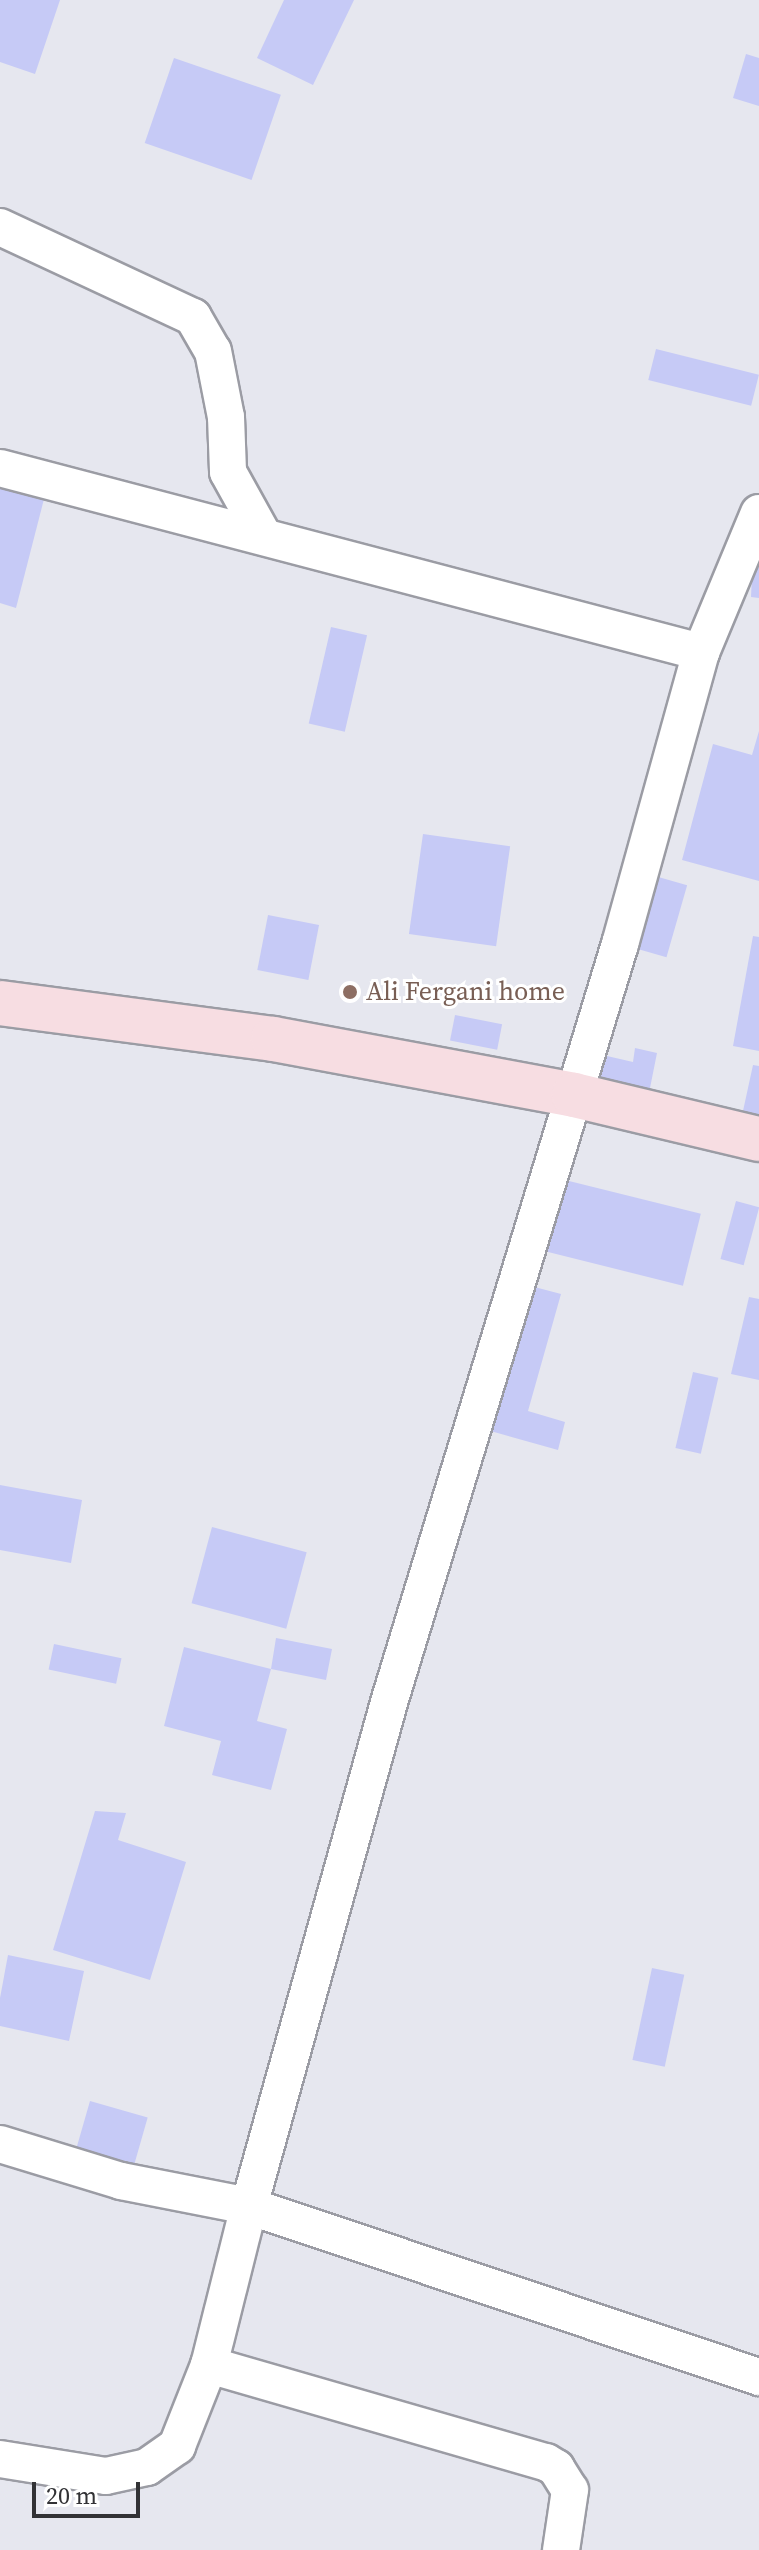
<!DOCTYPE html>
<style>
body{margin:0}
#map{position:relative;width:759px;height:2550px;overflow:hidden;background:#e6e7ef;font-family:"Source Serif 4",serif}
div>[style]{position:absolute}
.building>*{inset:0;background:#c6caf6;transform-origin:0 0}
.roads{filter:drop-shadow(2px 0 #9b9ca4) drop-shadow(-2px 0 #9b9ca4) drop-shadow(0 2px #9b9ca4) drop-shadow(0 -2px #9b9ca4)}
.street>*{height:36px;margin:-18px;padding:0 18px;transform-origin:18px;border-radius:18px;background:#fff}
.secondary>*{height:44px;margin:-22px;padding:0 22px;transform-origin:22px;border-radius:22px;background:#f7dde2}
.dots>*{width:22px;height:22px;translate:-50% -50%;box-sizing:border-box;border:4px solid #fff;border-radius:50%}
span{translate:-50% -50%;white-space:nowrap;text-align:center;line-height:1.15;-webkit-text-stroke:6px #fff;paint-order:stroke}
.education-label{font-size:26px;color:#785e54}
.left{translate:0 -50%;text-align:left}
.scale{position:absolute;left:32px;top:2482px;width:108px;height:36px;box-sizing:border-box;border:4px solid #323235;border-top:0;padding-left:10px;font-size:24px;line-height:28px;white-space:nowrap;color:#323235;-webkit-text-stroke:6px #fff;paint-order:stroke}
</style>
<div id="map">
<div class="building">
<div style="clip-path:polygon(0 0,60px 0,35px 74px,0 62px)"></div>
<div style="clip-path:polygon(284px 0,354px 0,313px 85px,257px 58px)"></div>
<div style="clip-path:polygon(746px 54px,759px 58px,759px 106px,733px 98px)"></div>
<div style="left:174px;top:58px;width:113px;height:90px;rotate:19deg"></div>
<div style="left:656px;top:349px;width:106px;height:32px;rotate:14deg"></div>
<div style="clip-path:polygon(0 488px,44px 499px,16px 608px,0 603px)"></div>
<div style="clip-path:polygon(753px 553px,759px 553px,759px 598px,751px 597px)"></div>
<div style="left:331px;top:627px;width:37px;height:99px;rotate:13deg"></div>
<div style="clip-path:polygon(759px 731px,759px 881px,682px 860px,713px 744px,752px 755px)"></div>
<div style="left:423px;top:834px;width:88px;height:101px;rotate:8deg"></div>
<div style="left:641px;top:872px;width:48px;height:75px;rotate:16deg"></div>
<div style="left:268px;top:915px;width:52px;height:56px;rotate:11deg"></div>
<div style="clip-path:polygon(753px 936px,759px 937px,759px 1051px,733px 1046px)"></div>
<div style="left:455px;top:1015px;width:48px;height:26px;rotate:11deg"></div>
<div style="clip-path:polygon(635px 1048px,657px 1053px,649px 1093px,588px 1079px,594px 1053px,633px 1062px)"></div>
<div style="clip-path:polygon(753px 1065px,759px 1066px,759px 1115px,743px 1111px)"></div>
<div style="left:565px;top:1180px;width:140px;height:74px;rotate:14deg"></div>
<div style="left:736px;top:1201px;width:24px;height:60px;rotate:15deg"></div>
<div style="clip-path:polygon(527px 1285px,561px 1294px,528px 1411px,565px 1422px,558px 1450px,487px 1430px)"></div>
<div style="clip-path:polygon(749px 1297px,759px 1299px,759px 1380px,731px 1374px)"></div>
<div style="left:693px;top:1372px;width:26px;height:78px;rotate:13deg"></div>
<div style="clip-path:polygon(0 1485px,82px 1500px,71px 1563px,0 1550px)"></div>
<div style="left:212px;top:1527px;width:98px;height:79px;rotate:15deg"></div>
<div style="clip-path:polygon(276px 1638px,332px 1649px,326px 1680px,271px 1669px,257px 1721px,287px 1729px,271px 1790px,212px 1775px,221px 1741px,164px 1726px,184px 1647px,271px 1669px)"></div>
<div style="left:54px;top:1644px;width:69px;height:26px;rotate:12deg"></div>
<div style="clip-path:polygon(95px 1811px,126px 1813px,118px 1840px,186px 1862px,150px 1980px,53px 1950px)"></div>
<div style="clip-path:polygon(8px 1955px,84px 1971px,69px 2041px,0 2026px,0 1998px)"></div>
<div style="left:652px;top:1968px;width:33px;height:94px;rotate:12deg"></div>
<div style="left:90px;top:2101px;width:60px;height:49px;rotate:16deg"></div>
</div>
<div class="roads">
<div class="street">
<div style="left:0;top:227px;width:213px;rotate:25deg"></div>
<div style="left:193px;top:317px;width:39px;rotate:60deg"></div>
<div style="left:213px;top:351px;width:67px;rotate:78.9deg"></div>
<div style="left:226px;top:417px;width:55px;rotate:87.9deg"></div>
<div style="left:228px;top:472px;width:74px;rotate:61deg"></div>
<div style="left:0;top:468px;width:725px;rotate:14.71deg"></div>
<div style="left:759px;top:513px;width:151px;rotate:112.6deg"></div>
<div style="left:701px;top:652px;width:303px;rotate:105.5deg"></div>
<div style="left:620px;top:944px;width:789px;rotate:106.94deg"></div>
<div style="left:390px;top:1699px;width:526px;rotate:105.54deg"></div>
<div style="left:249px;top:2206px;width:538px;rotate:18.54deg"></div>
<div style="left:0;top:2144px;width:127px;rotate:17deg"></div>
<div style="left:121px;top:2181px;width:130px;rotate:11.1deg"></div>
<div style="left:249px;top:2206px;width:164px;rotate:104.1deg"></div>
<div style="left:209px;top:2365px;width:351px;rotate:16.1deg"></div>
<div style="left:546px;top:2462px;width:12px;rotate:31deg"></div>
<div style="left:556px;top:2468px;width:26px;rotate:58deg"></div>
<div style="left:570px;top:2490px;width:61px;rotate:98.5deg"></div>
<div style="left:0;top:2459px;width:107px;rotate:9.1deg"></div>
<div style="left:106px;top:2476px;width:42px;rotate:-12.4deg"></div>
<div style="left:147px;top:2467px;width:37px;rotate:-35deg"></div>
<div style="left:177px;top:2446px;width:87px;rotate:-68.4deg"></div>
</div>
<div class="secondary">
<div style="left:0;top:1003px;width:275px;rotate:7.5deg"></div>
<div style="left:273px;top:1039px;width:306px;rotate:10.5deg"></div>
<div style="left:574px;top:1095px;width:190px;rotate:13.4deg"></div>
</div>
</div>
<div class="dots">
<div style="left:350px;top:992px;background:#8d6e63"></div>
</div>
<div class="education-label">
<span class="left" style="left:366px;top:992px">Ali Fergani home</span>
</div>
<div class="scale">20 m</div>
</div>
